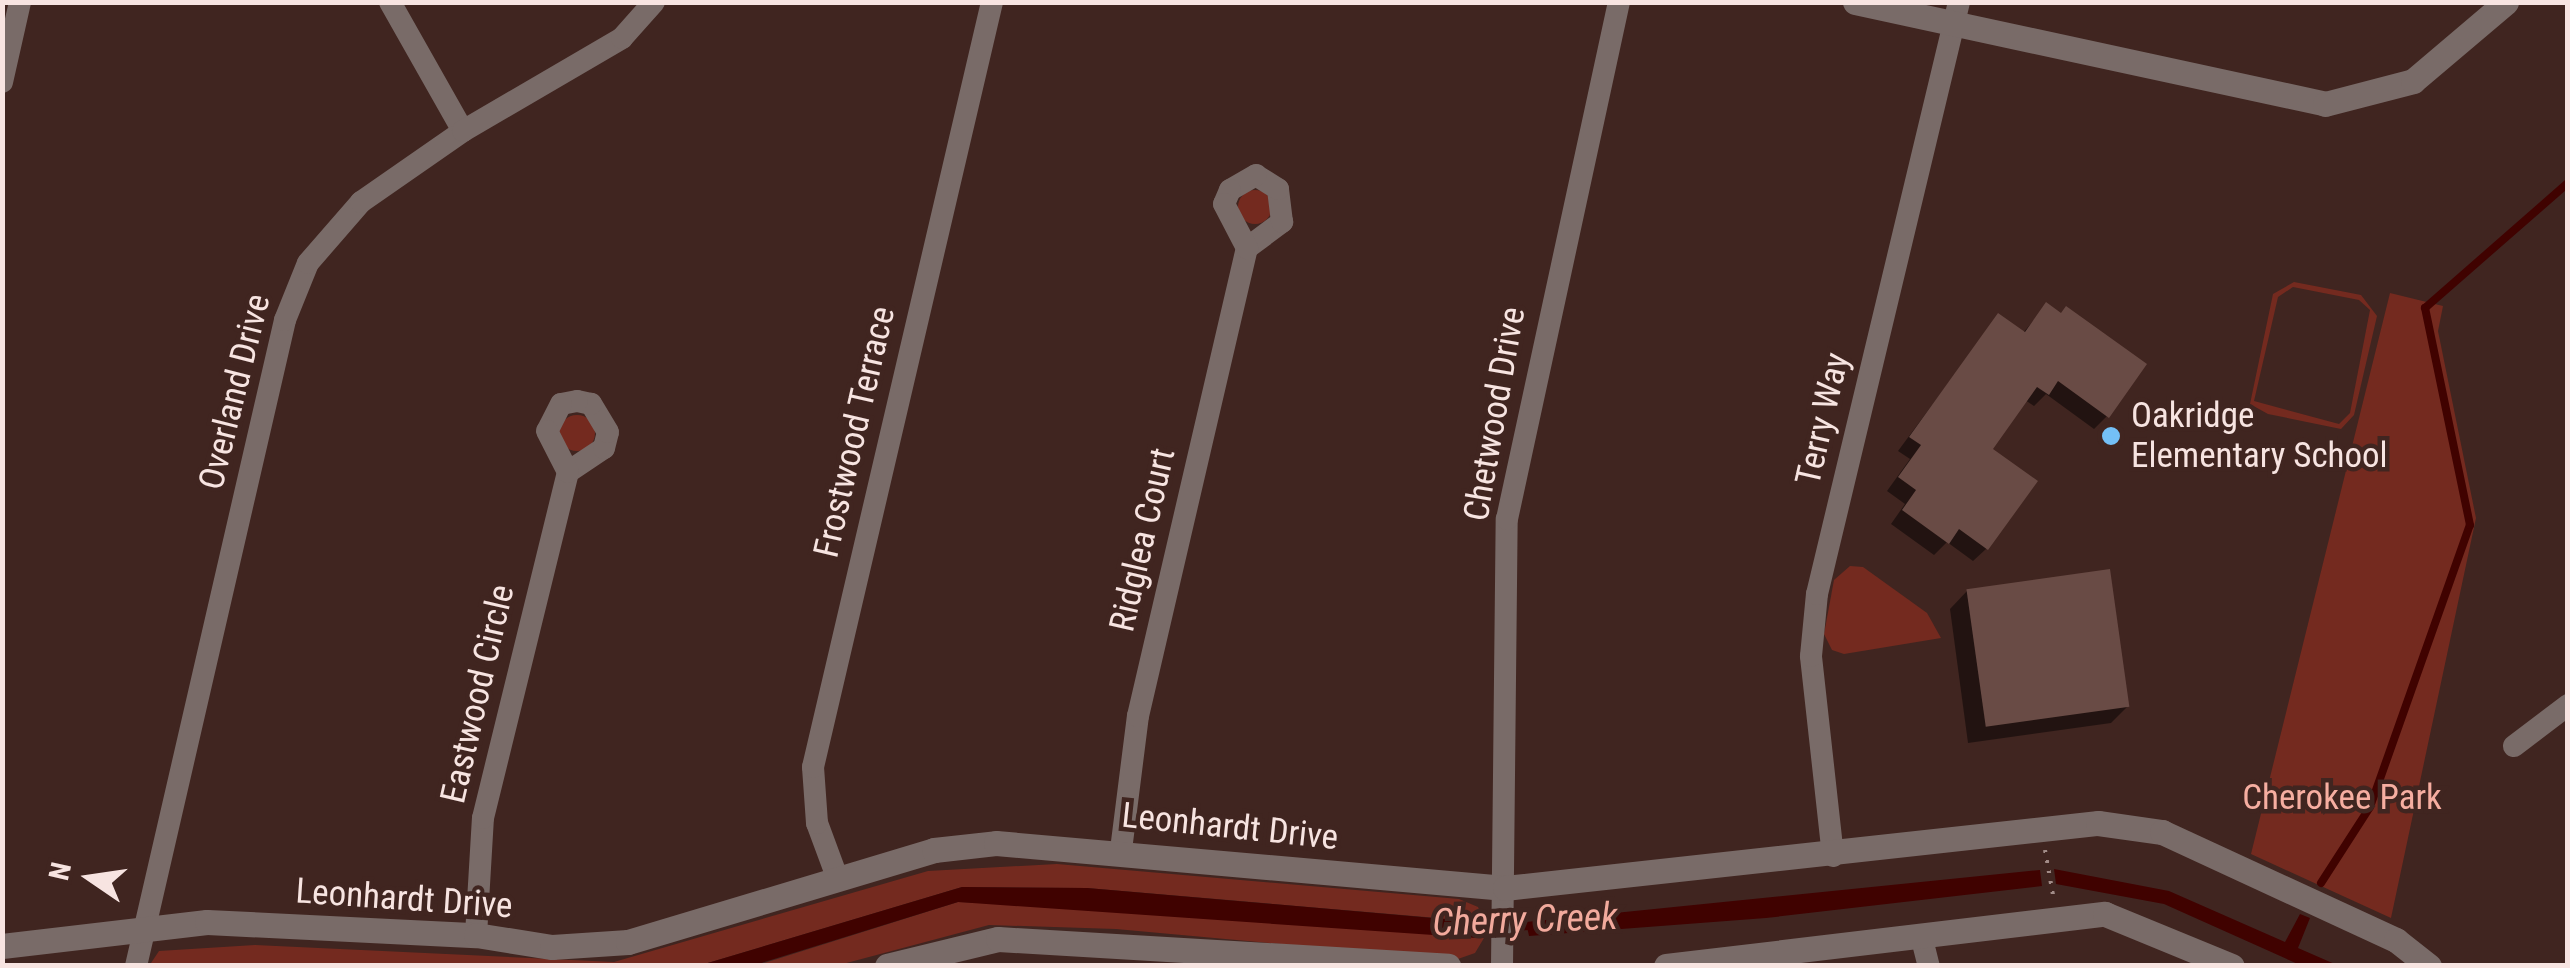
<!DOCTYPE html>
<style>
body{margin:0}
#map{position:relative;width:2570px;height:968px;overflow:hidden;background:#402520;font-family:"Roboto Condensed",sans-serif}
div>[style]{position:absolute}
.green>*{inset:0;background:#742a1f}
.round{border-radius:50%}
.water>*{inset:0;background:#400200}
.shadow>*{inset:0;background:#0007}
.stream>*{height:8px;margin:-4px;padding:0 4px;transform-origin:4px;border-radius:4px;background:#400200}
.building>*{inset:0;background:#694b45;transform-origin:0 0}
.path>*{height:4px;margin-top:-2px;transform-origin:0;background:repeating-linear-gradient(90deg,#a28c88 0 2.5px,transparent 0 10.5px)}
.minor>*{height:22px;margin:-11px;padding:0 11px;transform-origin:11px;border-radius:11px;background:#796b68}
.tertiary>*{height:25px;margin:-12.5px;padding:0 12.5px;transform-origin:12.5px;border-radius:12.5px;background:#796b68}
.dots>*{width:28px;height:28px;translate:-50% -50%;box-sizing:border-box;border:5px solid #402520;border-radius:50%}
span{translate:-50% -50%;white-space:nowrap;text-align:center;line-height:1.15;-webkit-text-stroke:9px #402520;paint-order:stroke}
.street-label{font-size:35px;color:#f7e4e1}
.poi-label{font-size:35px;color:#f7e4e1}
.left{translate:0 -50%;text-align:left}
.park-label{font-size:35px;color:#f6aea1}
.water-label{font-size:38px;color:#f2aa9d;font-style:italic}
.frame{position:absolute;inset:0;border:5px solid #f7e4e1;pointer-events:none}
.north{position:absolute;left:40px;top:828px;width:100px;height:100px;-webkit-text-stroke:8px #402520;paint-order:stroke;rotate:283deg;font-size:28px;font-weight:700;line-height:40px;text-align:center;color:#f7e4e1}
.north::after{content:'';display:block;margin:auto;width:35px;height:45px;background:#f7e4e1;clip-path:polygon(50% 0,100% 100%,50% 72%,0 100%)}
</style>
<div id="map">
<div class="green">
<div class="round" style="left:1238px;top:190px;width:34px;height:34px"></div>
<div style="clip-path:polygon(evenodd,2294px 282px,2361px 295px,2377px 316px,2354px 415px,2341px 429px,2268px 414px,2250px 404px,2273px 294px,2294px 282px,2293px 287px,2359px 300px,2370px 310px,2350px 413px,2339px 424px,2254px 401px,2278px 297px,2293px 287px)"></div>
<div style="clip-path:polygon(2390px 293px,2443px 306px,2438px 331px,2476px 518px,2391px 918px,2251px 854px)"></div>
<div class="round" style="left:559px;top:415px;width:36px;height:36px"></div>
<div style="clip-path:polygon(1850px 566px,1863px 567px,1927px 613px,1941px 638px,1844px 654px,1832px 650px,1824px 634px,1834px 580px)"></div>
<div style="clip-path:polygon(1057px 864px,1459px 899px,1478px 907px,1484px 922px,1087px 888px,962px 887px,701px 965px,149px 966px,159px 951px,255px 945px,614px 962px,928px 871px)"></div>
<div style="clip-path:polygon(958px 902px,1084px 906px,1484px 938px,1475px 953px,1455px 960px,1116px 929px,989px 925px,839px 965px,755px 966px)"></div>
</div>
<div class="water">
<div style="clip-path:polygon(2054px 869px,2169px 891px,2285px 942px,2300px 914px,2310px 918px,2298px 948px,2337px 965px,2300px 965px,2164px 904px,2056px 884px)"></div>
<div style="clip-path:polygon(2040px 870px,2042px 886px,1766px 918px,1529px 936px,1526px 922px)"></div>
<div style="clip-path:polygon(962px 887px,1087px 888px,1479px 922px,1477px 938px,958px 902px,755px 965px,701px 965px)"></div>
</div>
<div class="shadow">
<div style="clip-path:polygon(2046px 306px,2107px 416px,2094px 429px,2046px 394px,2034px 406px,2025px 400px,1990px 450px,1986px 549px,1973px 561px,1947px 542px,1934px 555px,1891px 524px,1905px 504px,1887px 491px,1910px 459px,1898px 451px,1998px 316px,2022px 334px)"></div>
<div style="clip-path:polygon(1967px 591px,2128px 706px,2111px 723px,1968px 743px,1950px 609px)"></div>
</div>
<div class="stream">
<div style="left:2321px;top:883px;width:90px;rotate:-57.2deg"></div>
<div style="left:2370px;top:807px;width:299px;rotate:-70.5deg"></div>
<div style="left:2470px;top:525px;width:222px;rotate:-101.7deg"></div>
<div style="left:2425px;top:308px;width:190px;rotate:-41.2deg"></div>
<div style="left:1472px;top:928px;width:61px;rotate:-1.9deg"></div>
</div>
<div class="building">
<div style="clip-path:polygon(2046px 302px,2061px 313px,2066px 306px,2147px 364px,2109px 418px,2058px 381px,2049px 395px,2037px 387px,1993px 449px,2038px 481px,1988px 550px,1959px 529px,1949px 544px,1902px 510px,1916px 490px,1898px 477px,1921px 445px,1909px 437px,1998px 313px,2025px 332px)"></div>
<div style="left:2110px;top:569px;width:139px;height:145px;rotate:82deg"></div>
</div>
<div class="path">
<div style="left:2045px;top:850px;width:46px;rotate:79.9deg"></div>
</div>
<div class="minor">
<div style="left:390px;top:2px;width:148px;rotate:60.5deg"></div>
<div style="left:2px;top:82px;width:82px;rotate:-77.3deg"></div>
<div style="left:2514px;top:746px;width:68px;rotate:-37.2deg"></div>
<div style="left:1121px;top:850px;width:135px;rotate:-82.8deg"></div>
<div style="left:1138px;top:716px;width:481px;rotate:-76.9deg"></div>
<div style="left:1247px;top:248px;width:44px;rotate:-36.6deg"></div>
<div style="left:1282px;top:222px;width:33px;rotate:-97deg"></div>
<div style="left:1278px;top:189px;width:26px;rotate:-148deg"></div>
<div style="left:1256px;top:175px;width:30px;rotate:150deg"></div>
<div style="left:1230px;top:190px;width:15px;rotate:113deg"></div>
<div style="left:1224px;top:204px;width:50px;rotate:62.4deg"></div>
<div style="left:1833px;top:856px;width:201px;rotate:-96.3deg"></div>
<div style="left:1811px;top:656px;width:62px;rotate:-84.5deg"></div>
<div style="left:1817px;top:594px;width:609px;rotate:-76.51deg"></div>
<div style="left:837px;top:877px;width:58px;rotate:-110.3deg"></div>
<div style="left:817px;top:823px;width:56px;rotate:-94.1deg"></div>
<div style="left:813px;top:767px;width:786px;rotate:-76.83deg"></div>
<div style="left:476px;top:935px;width:117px;rotate:-86.6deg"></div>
<div style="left:483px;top:818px;width:356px;rotate:-76.2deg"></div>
<div style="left:568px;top:472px;width:43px;rotate:-33.7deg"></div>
<div style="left:604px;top:448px;width:16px;rotate:-76deg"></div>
<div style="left:608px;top:432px;width:33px;rotate:-121deg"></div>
<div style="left:591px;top:404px;width:14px;rotate:-168deg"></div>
<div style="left:577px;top:401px;width:16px;rotate:169deg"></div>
<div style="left:561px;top:404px;width:30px;rotate:117deg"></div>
<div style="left:547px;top:431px;width:46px;rotate:62.9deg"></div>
<div style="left:1921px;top:935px;width:32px;rotate:76deg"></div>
<div style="left:136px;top:966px;width:663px;rotate:-77.01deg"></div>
<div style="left:285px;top:320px;width:61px;rotate:-68deg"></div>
<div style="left:308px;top:263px;width:81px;rotate:-49deg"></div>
<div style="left:361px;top:202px;width:124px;rotate:-34.8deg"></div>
<div style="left:463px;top:131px;width:184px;rotate:-30.3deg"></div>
<div style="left:622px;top:38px;width:48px;rotate:-48.4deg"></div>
<div style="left:1502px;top:966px;width:447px;rotate:-89.4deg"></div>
<div style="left:1507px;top:519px;width:529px;rotate:-77.78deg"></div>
</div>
<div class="tertiary">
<div style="left:1855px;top:2px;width:481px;rotate:12.2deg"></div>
<div style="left:2325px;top:104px;width:91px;rotate:-14.6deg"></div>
<div style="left:2413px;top:81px;width:122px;rotate:-40.3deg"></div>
<div style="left:2px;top:946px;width:206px;rotate:-6.7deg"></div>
<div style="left:207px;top:922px;width:269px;rotate:2.8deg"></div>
<div style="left:476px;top:935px;width:77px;rotate:9deg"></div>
<div style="left:552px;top:947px;width:76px;rotate:-3.8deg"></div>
<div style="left:628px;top:942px;width:320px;rotate:-16.7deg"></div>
<div style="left:934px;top:850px;width:62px;rotate:-6.4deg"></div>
<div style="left:996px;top:843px;width:511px;rotate:5.05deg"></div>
<div style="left:1505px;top:888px;width:597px;rotate:-6.26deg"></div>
<div style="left:2098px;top:823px;width:65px;rotate:8deg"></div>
<div style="left:2162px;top:832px;width:258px;rotate:24.8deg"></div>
<div style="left:2396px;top:940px;width:42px;rotate:38.2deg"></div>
<div style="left:887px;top:966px;width:114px;rotate:-13.7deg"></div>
<div style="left:998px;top:939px;width:451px;rotate:3.4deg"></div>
<div style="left:1666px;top:966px;width:442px;rotate:-6.8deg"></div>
<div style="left:2105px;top:914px;width:137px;rotate:22.3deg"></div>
</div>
<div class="dots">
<div style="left:2111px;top:436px;background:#74c0f6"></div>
</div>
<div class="street-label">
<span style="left:235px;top:392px;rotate:-76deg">Overland Drive</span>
<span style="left:1495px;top:414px;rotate:-80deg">Chetwood Drive</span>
<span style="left:1823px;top:419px;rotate:-77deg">Terry Way</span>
<span style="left:855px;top:432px;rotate:-77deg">Frostwood Terrace</span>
<span style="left:1143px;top:540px;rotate:-77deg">Ridglea Court</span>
<span style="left:478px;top:694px;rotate:-77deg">Eastwood Circle</span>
<span style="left:1230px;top:827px;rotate:6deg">Leonhardt Drive</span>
<span style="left:404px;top:899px;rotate:4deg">Leonhardt Drive</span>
</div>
<div class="poi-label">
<span class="left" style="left:2131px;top:436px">Oakridge<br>Elementary School</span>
</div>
<div class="park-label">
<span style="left:2342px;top:798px">Cherokee Park</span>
</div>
<div class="water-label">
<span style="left:1525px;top:920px;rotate:-2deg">Cherry Creek</span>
</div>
<div class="frame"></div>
<div class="north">N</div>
</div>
